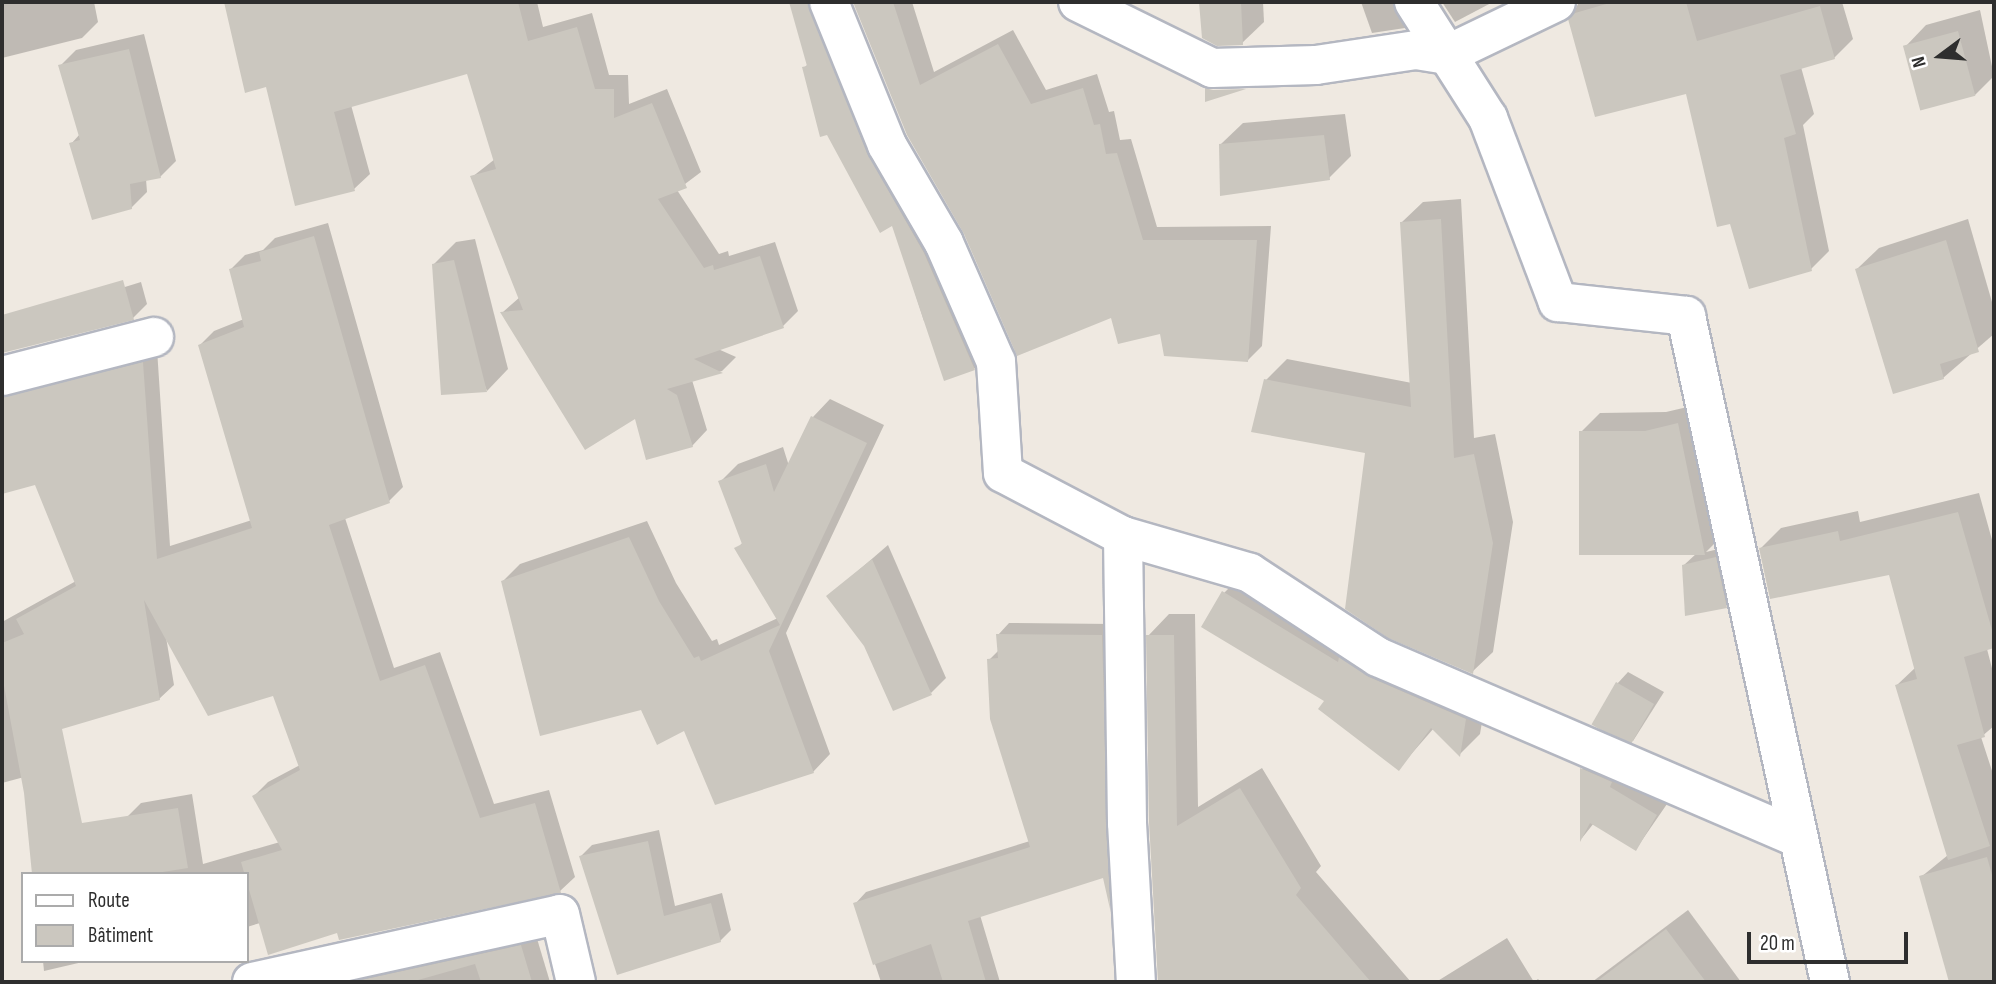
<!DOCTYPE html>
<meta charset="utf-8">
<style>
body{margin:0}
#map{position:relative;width:1996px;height:984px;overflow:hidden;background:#efe9e1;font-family:"Sofia Sans Condensed",sans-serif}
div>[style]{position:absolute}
.shadow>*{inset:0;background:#0003}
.building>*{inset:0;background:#cbc7bf;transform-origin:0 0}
.roads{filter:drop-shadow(2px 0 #b4b7c1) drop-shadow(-2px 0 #b4b7c1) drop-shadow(0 2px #b4b7c1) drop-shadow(0 -2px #b4b7c1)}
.minor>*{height:38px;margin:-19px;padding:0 19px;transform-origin:19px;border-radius:19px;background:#fff}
span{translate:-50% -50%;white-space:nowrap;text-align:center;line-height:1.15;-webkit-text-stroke:7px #fff;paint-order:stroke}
.frame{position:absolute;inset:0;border:4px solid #2e2e2e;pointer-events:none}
.legend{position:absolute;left:21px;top:872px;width:228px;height:91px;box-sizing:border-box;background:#fff;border:2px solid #ababab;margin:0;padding:9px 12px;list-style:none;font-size:21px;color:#2e2e2e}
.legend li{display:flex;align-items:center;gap:14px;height:35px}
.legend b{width:35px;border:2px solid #ababab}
.north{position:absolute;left:1905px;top:21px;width:70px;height:70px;-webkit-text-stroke:5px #fff;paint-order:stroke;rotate:254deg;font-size:19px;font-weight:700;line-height:28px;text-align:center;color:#2e2e2e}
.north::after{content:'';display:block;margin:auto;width:24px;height:32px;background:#2e2e2e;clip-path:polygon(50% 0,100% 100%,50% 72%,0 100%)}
.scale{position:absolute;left:1747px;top:932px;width:161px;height:32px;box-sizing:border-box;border:4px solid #2e2e2e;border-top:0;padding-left:9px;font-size:21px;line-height:24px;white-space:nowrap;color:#2e2e2e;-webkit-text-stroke:5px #fff;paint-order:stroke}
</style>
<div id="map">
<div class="shadow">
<div style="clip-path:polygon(2px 2px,94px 2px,98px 22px,82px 38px,2px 58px)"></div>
<div style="clip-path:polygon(226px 2px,537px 2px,543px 27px,592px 13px,609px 75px,628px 75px,629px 104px,667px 89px,701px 172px,677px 190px,719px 254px,728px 251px,729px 256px,775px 242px,798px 311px,783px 326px,718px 349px,736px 357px,722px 371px,692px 380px,707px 430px,692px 446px,636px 416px,503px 312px,520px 297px,472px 177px,495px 159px,468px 72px,351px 105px,370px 174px,354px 189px,267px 85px,246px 91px)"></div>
<div style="clip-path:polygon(791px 2px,825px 2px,988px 354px,974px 369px,926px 318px,924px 321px,893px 224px,804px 68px,808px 64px)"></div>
<div style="clip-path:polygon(854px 2px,912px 2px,934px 72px,1013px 30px,1046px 90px,1097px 74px,1109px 112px,1114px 111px,1120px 140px,1131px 139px,1157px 227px,1271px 226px,1262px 346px,1248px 360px,1112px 316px,966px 233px,908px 135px)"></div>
<div style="clip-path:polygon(1201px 2px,1263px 2px,1264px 22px,1242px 43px,1203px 37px)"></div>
<div style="clip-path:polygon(1361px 2px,1416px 2px,1421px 11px,1405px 28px,1372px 33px)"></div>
<div style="clip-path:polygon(1442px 2px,1493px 2px,1455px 22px)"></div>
<div style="clip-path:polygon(1579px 2px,1842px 2px,1853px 39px,1834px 58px,1801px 67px,1814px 114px,1803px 125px,1829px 251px,1811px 269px,1687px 91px,1570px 20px)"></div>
<div style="clip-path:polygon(1980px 10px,1994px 76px,1975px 95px,1905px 47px,1926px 25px)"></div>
<div style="clip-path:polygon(144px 34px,176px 161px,160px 177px,146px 179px,147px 192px,131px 208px,71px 144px,80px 134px,60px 66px,76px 50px)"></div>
<div style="clip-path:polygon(1345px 114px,1351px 156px,1329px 178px,1221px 144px,1243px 123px)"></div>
<div style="clip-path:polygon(1461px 199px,1474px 438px,1495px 434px,1513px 522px,1493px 652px,1472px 672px,1367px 451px,1266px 380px,1287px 359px,1412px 383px,1402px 222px,1423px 202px)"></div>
<div style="clip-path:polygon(1968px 219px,1994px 309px,1994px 334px,1943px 378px,1857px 269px,1879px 248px)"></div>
<div style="clip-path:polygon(328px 223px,403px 487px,389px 501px,345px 518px,394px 668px,440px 652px,494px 804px,549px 790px,575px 877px,560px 891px,340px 938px,338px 931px,260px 923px,247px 927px,247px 874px,144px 874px,127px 817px,141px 803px,192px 794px,203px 864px,280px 842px,254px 796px,268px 782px,300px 765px,274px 694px,166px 637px,174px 685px,159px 699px,51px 679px,50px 770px,2px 783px,2px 622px,76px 581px,37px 483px,2px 492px,2px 378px,157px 349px,170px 546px,252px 520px,200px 345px,214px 331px,244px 319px,231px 269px,245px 255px,263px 250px,275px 238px)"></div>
<div style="clip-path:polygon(475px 239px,508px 369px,487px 391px,434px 264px,456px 242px)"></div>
<div style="clip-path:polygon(141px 282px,147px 304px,133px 318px,2px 352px,2px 325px)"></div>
<div style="clip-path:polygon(830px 399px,884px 425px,786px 633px,830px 754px,813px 772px,685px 729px,503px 581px,520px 564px,647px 521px,676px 583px,712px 641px,717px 639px,719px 645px,778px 618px,737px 549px,743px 542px,720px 482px,738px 464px,783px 447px,789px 466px,813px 417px)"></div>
<div style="clip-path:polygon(1696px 405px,1724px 534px,1706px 552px,1727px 547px,1737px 595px,1726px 606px,1684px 565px,1697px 553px,1581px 432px,1600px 413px,1666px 412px)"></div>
<div style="clip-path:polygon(1979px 493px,1994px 547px,1994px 647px,1987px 649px,1994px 676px,1994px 726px,1981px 737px,1994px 777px,1994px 982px,1950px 982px,1921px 877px,1948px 855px,1897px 685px,1916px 667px,1890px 573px,1760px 549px,1781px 528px,1858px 511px,1860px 522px)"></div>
<div style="clip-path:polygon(888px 545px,946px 678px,931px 693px,829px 596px)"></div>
<div style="clip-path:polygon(1245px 572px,1486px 698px,1480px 734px,1460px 754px,1434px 728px,1399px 768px,1224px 593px)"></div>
<div style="clip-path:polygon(1169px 614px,1195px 614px,1198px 807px,1262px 768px,1321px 866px,1316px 872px,1411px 982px,1257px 982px,1177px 890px,1148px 636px)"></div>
<div style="clip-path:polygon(1009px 623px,1113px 624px,1120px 897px,1111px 906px,1104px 876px,980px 915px,1000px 982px,881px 982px,855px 904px,866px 892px,1030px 841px,989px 660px,999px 650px,998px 635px)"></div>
<div style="clip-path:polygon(1628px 672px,1664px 692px,1633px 741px,1617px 684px)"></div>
<div style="clip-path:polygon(1592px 758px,1667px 804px,1636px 849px,1594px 823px,1582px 838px,1582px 769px)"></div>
<div style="clip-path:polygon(659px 830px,675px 906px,722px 893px,731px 930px,720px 941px,618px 973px,581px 856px,592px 845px)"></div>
<div style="clip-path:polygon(1688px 910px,1741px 982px,1592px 982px)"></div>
<div style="clip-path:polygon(535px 932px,550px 982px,354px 982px,367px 969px)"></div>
<div style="clip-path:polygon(1507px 938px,1534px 982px,1538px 979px,1541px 982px,1436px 982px)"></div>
<div style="clip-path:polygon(43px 961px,87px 961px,44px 971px)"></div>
</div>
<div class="building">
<div style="clip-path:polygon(224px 2px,518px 2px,528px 41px,577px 27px,595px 89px,614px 89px,614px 118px,652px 103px,687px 188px,658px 199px,704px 268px,713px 265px,714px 270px,760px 256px,784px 328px,694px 359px,723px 373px,667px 389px,677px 395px,693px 447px,646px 460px,635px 419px,585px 450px,500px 312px,523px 310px,470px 176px,496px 169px,467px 74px,334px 112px,355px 191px,295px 206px,266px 87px,245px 93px)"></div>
<div style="clip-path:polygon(789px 2px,808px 2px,867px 153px,924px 253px,975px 370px,944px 381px,892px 226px,880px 233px,827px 135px,820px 137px,802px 67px,807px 66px)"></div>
<div style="clip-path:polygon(853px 2px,893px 2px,920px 85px,998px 44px,1031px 104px,1083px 88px,1094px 125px,1100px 124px,1106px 154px,1117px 153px,1143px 240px,1257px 240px,1248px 362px,1164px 356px,1160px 334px,1118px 344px,1111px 318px,1017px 356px,964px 234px,907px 135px)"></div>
<div style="clip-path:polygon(1199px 2px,1241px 2px,1243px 45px,1217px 46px,1202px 38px)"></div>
<div style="clip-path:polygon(1613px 2px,1686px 2px,1697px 41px,1820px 6px,1835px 59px,1780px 75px,1796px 134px,1784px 138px,1812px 271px,1749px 289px,1730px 224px,1717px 227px,1686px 94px,1595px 117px,1568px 19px,1575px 13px)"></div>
<div style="left:1958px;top:31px;width:67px;height:57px;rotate:75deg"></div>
<div style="clip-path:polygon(129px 49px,161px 178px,130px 184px,132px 209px,92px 220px,69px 143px,80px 140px,58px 65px)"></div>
<div style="clip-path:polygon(1205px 88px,1213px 90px,1246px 89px,1205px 102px)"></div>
<div style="clip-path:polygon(1324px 135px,1330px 180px,1220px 196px,1219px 144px)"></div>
<div style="clip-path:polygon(1441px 219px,1454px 458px,1474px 454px,1493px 543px,1473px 674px,1388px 638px,1345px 609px,1365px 453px,1251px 432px,1264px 379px,1411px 407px,1400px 222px)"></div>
<div style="clip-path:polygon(314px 236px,390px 503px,329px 525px,380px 681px,425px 665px,480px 818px,535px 803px,561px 893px,339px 940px,337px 933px,268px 955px,241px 862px,282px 850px,252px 796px,300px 770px,273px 696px,208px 716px,144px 600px,160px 700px,62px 729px,82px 823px,178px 808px,188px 868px,150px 874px,32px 874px,24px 793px,2px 675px,2px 643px,24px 634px,16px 619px,76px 586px,35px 485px,2px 494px,2px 397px,143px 362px,157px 559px,252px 528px,198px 345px,244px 327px,229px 269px,261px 261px,259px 252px)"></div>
<div style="clip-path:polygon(1946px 240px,1979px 352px,1940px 364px,1944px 379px,1893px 394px,1855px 269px)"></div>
<div style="clip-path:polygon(454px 260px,487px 392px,441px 395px,432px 264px)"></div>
<div style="clip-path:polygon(123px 280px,134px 320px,2px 353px,2px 315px)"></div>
<div style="clip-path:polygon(811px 416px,867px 443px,769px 651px,814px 773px,715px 805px,684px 731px,657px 745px,641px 710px,540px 736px,501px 581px,629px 537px,659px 601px,694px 658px,699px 656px,701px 661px,780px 625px,734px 548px,742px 544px,718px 481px,766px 464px,774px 492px)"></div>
<div style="clip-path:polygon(1678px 423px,1705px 555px,1579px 555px,1579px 431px,1645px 431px)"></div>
<div style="clip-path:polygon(1958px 512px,1994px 637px,1994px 648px,1964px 657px,1985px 737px,1957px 745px,1990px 846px,1948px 860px,1895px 685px,1917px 679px,1889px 575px,1770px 599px,1759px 548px,1838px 531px,1840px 541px)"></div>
<div style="clip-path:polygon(1716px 557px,1727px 608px,1685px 616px,1682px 565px)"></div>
<div style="clip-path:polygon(872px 559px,932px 695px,893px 711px,864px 646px,826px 596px)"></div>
<div style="clip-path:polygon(1222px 591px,1338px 662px,1339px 657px,1369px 677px,1466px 719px,1460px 757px,1431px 728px,1399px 771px,1318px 709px,1324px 701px,1201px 627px)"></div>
<div style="clip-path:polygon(996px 634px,1102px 635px,1110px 909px,1103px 878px,968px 921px,986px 982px,943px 982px,931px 944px,873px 965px,853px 903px,1030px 847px,990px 719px,987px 659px,998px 658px)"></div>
<div style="clip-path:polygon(1146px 635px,1174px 635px,1177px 826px,1240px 788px,1301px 888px,1296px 895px,1371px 982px,1158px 982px,1149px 822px)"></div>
<div style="left:1616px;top:682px;width:44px;height:49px;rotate:30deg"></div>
<div style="clip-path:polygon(1580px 768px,1612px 782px,1610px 787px,1657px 815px,1636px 851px,1590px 823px,1580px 842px)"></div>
<div style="clip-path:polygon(648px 841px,664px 916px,711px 903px,721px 942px,617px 975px,579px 856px)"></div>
<div style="clip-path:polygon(1987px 857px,1994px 882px,1994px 982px,1949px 982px,1919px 876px)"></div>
<div style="clip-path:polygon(1666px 929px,1706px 982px,1596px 982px)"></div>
<div style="clip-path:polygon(521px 945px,532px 982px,481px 982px,475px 964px,411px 982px,352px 982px)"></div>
</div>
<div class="roads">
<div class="minor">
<div style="left:829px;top:2px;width:154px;rotate:67.9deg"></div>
<div style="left:887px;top:145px;width:113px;rotate:59.8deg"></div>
<div style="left:944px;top:243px;width:130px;rotate:66.4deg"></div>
<div style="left:996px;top:362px;width:111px;rotate:86.4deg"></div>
<div style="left:1003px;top:473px;width:136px;rotate:27.7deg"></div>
<div style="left:1123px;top:536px;width:132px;rotate:16.2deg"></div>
<div style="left:1250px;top:573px;width:153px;rotate:33.3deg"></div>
<div style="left:1378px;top:657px;width:457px;rotate:23.3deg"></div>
<div style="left:1078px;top:2px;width:149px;rotate:26.2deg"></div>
<div style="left:1212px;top:68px;width:104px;rotate:-1.7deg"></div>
<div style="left:1316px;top:65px;width:101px;rotate:-8.5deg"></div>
<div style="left:1416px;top:50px;width:30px;rotate:9deg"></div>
<div style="left:1446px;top:55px;width:122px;rotate:-25.7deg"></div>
<div style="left:1414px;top:2px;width:138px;rotate:57.5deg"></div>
<div style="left:1488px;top:118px;width:197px;rotate:69.2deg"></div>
<div style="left:1558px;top:302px;width:129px;rotate:6.2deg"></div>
<div style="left:1686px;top:316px;width:681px;rotate:77.8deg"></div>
<div style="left:2px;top:376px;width:157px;rotate:-14.4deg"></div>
<div style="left:1123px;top:536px;width:287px;rotate:89.2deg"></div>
<div style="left:1127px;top:823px;width:159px;rotate:86.8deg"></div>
<div style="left:252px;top:982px;width:315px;rotate:-12.4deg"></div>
<div style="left:560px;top:914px;width:70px;rotate:76.8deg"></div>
</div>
</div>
<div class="frame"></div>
<ul class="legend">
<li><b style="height:9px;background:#fff"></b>Route</li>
<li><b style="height:19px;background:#cbc7bf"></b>Bâtiment</li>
</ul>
<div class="north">N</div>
<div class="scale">20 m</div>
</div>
